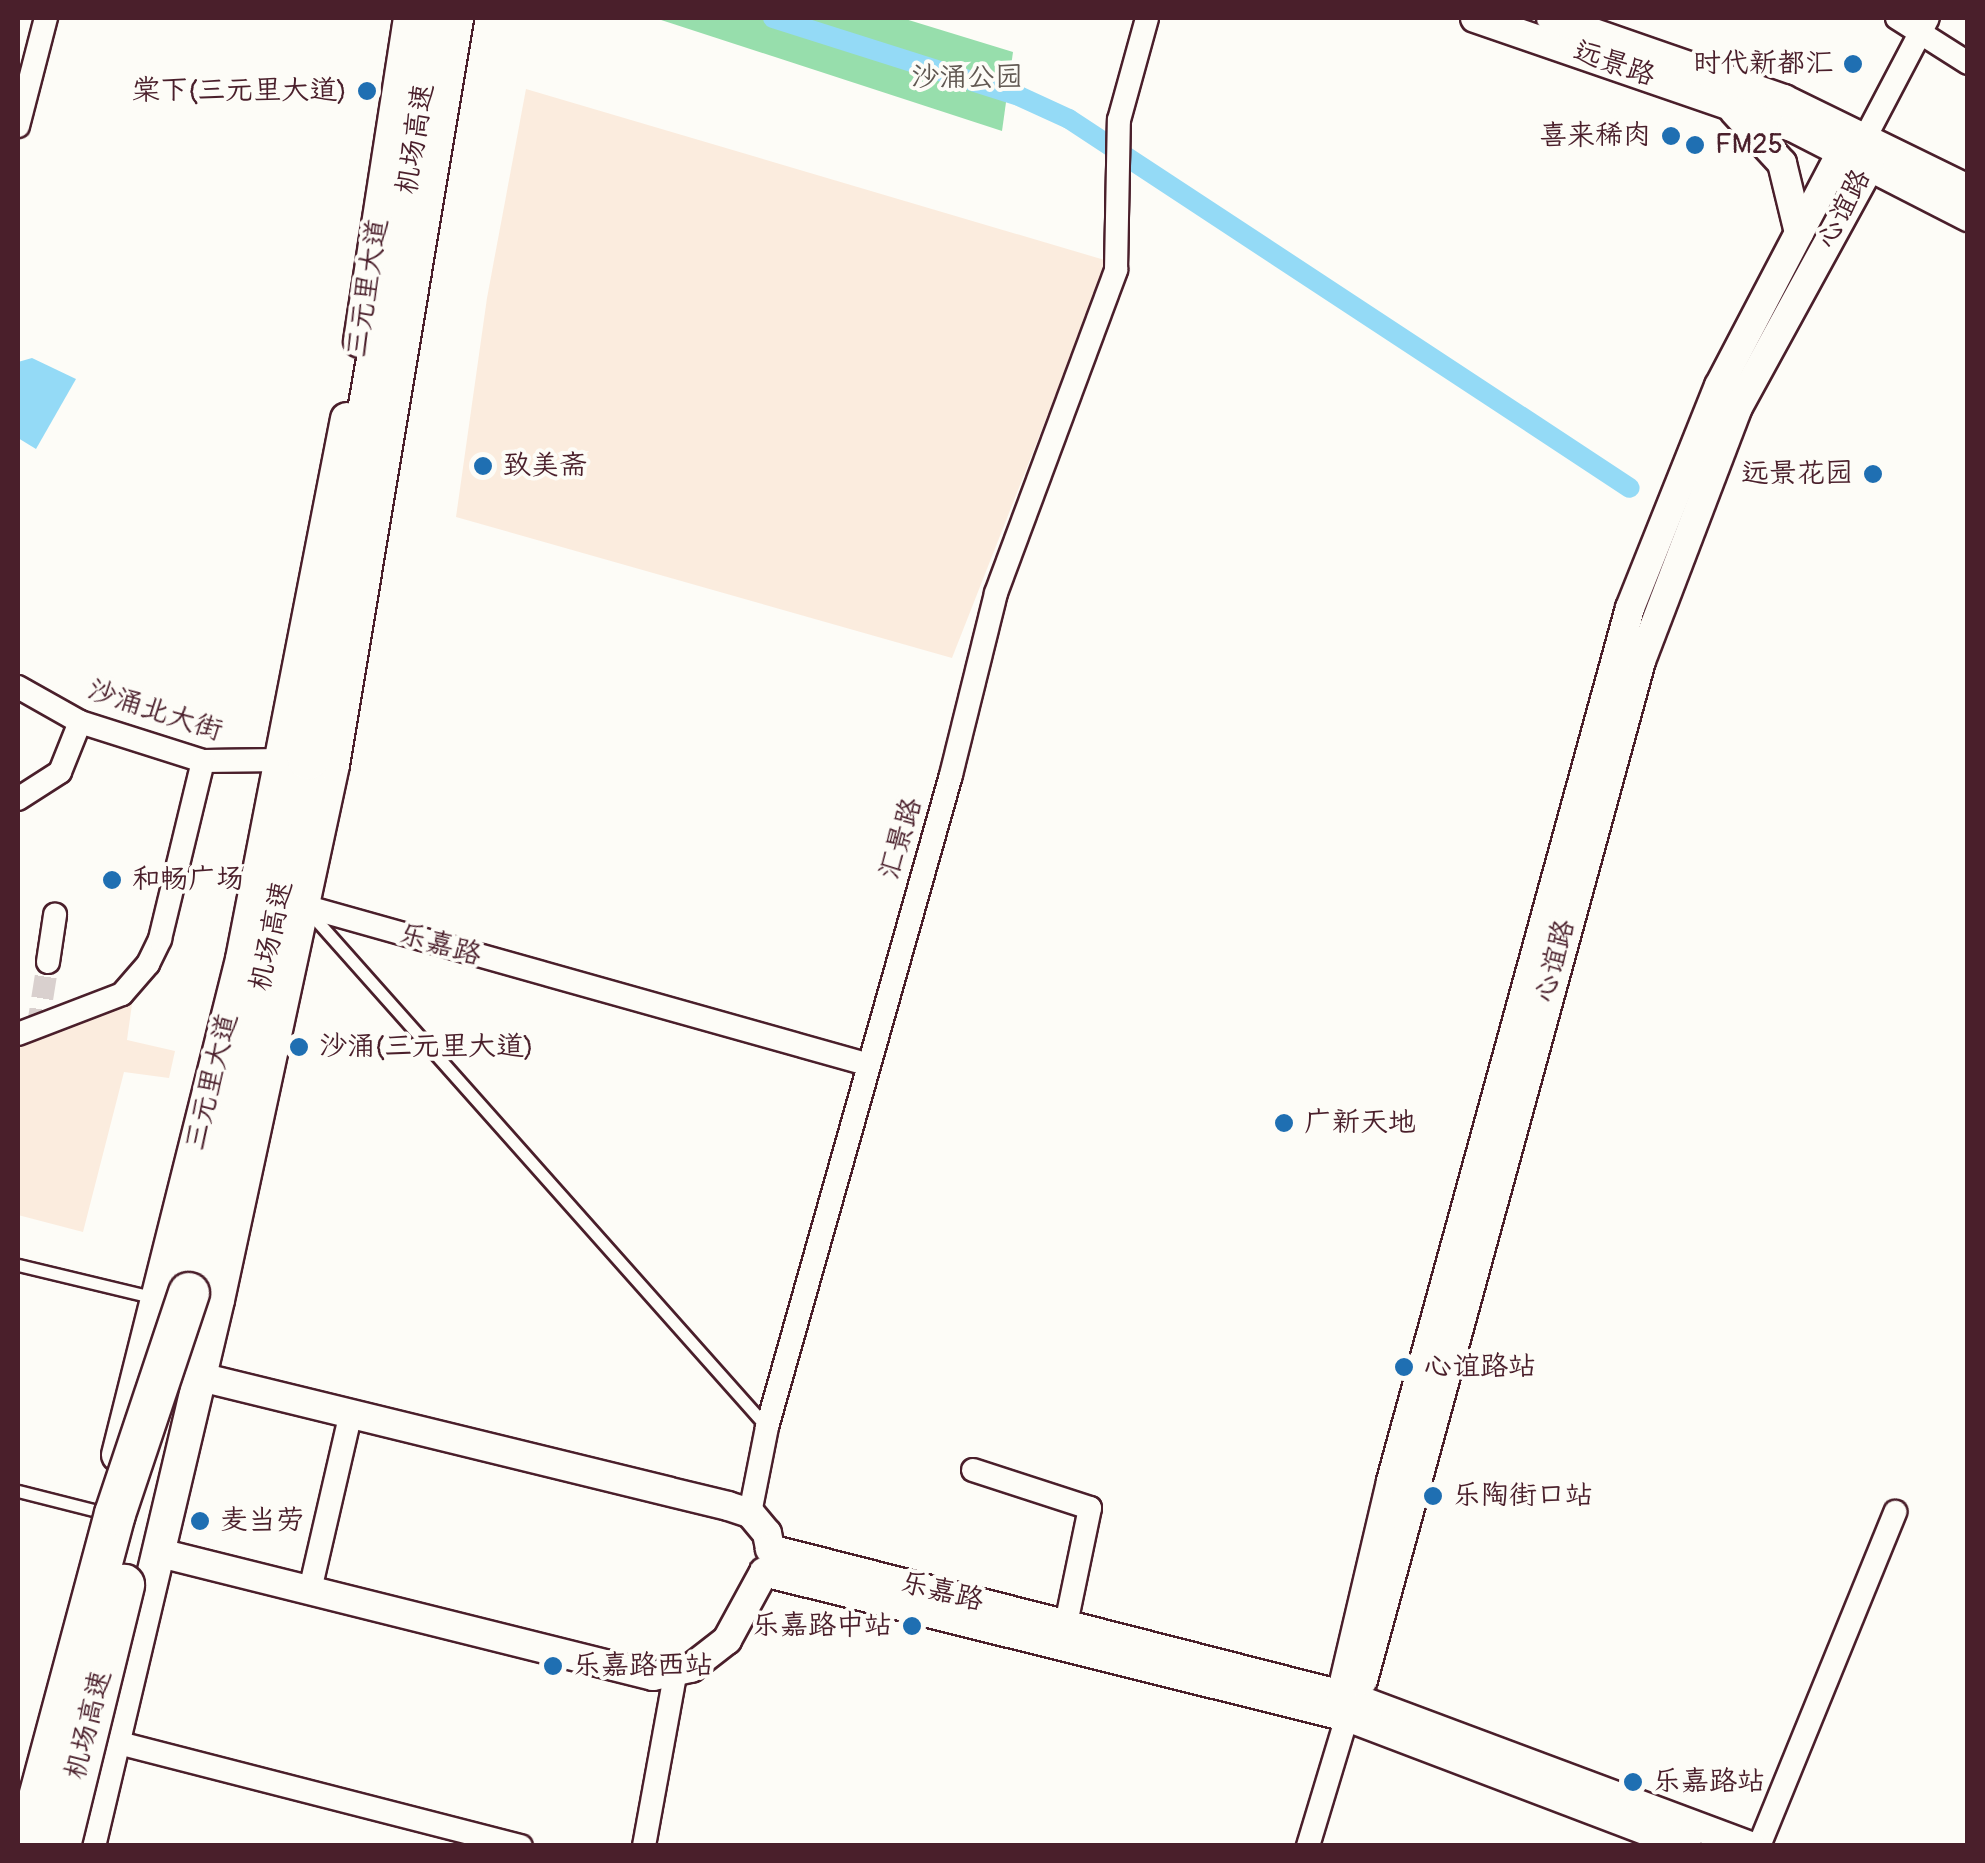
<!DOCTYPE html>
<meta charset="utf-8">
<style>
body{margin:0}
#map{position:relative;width:1985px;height:1863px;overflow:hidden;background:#fdfcf7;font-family:Pangolin,"LXGW WenKai TC",sans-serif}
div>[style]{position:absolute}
.built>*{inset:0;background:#fbecde}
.green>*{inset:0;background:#97deac}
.water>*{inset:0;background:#94daf6}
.canal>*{height:20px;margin:-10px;padding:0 10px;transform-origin:10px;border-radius:10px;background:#94daf6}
.minor-tunnel>*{height:22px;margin-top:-11px;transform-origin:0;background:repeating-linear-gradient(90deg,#d9d0ce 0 22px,transparent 0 33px)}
.roads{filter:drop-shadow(2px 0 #4a1f2b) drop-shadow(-2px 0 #4a1f2b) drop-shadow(0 2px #4a1f2b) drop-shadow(0 -2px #4a1f2b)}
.service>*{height:11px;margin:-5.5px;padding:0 5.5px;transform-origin:5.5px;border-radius:5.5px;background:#fdfcf7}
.minor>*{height:22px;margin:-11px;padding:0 11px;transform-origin:11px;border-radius:11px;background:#fdfcf7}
.tertiary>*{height:28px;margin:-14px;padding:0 14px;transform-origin:14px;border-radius:14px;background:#fdfcf7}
.secondary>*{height:32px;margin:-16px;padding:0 16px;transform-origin:16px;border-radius:16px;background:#fdfcf7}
.motorway>*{height:40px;margin:-20px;padding:0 20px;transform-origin:20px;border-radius:20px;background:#fdfcf7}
.bridges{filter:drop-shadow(2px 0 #4a1f2b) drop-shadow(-2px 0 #4a1f2b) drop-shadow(0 2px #4a1f2b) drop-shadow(0 -2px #4a1f2b)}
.motorway-bridge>*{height:40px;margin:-20px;padding:0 20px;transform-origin:20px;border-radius:20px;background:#fdfcf7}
.dots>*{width:28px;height:28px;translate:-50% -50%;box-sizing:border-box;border:5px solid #fdfcf7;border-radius:50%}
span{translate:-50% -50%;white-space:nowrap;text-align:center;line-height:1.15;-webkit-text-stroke:8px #fdfcf7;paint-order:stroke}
.street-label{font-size:28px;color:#4a1f2b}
.poi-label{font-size:28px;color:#4a1f2b}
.right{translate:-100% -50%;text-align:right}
.left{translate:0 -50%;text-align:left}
.park-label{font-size:28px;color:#615852}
.frame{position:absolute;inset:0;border:20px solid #4a1f2b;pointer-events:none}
</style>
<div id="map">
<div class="built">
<div style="clip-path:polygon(526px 89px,1108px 261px,952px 658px,456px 517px,487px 298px)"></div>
<div style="clip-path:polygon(133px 997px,127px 1040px,175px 1051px,169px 1078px,124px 1072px,83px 1232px,18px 1215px,18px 1045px)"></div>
</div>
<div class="green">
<div style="clip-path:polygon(655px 18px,902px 18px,1013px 52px,1002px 131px)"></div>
</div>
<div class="water">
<div style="clip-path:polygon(32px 358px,76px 379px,36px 449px,18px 438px,18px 362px)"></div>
</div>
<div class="canal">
<div style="left:773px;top:18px;width:258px;rotate:17.6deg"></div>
<div style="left:1019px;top:96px;width:55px;rotate:24.7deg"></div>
<div style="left:1069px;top:119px;width:671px;rotate:33.34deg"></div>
</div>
<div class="minor-tunnel">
<div style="left:37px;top:1031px;width:70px;rotate:-80.9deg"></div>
</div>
<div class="roads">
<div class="service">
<div style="left:310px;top:913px;width:686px;rotate:48.37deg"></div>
<div style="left:18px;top:1265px;width:141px;rotate:13.5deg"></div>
<div style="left:18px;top:1491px;width:90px;rotate:14.2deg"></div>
</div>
<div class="minor">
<div style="left:1897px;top:18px;width:84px;rotate:32.4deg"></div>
<div style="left:18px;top:126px;width:112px;rotate:-75.5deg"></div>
<div style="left:1866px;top:136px;width:133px;rotate:-62.3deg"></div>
<div style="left:18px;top:687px;width:71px;rotate:29.4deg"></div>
<div style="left:80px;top:722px;width:129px;rotate:17.6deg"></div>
<div style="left:203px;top:761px;width:79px;rotate:-0.7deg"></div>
<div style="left:18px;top:799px;width:50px;rotate:-32.7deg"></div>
<div style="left:60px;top:772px;width:54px;rotate:-68.2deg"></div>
<div style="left:304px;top:906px;width:584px;rotate:15.7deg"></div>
<div style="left:48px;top:962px;width:48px;rotate:-81.5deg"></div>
<div style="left:18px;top:1034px;width:111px;rotate:-21deg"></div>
<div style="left:122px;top:994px;width:40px;rotate:-49deg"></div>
<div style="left:148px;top:964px;width:28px;rotate:-64deg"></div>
<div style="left:160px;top:939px;width:183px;rotate:-76.4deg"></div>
<div style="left:973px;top:1470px;width:123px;rotate:18deg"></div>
<div style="left:1090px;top:1508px;width:118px;rotate:101.7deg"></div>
<div style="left:750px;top:1513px;width:88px;rotate:-78.8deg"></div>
<div style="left:767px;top:1427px;width:677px;rotate:-74.24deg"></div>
<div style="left:951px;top:775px;width:187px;rotate:-76.1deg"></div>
<div style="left:996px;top:593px;width:345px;rotate:-69.6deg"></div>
<div style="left:1116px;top:270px;width:150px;rotate:-88.9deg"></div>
<div style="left:1119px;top:120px;width:106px;rotate:-74.6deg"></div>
<div style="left:310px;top:1590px;width:182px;rotate:-77deg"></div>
<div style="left:115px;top:1742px;width:419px;rotate:14.4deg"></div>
<div style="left:644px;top:1846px;width:174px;rotate:-79.7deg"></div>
<div style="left:1308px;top:1846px;width:135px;rotate:-73.2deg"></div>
<div style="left:1759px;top:1846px;width:361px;rotate:-67.8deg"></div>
</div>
<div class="tertiary">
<div style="left:1475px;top:18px;width:335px;rotate:19deg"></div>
<div style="left:1792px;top:127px;width:198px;rotate:27.1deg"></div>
<div style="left:1551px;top:18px;width:247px;rotate:19.2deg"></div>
<div style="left:1784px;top:99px;width:205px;rotate:26.1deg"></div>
<div style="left:1734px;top:111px;width:71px;rotate:47.3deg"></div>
<div style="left:1782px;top:163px;width:72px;rotate:76.3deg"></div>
<div style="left:180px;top:1372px;width:564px;rotate:13.74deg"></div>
<div style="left:728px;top:1506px;width:23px;rotate:18deg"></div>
<div style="left:750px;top:1513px;width:26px;rotate:50deg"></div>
<div style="left:767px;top:1533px;width:16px;rotate:79deg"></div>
<div style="left:770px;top:1549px;width:606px;rotate:14.33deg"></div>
<div style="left:1357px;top:1699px;width:421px;rotate:20.5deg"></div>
<div style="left:160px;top:1553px;width:508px;rotate:14.01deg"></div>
<div style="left:653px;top:1676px;width:39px;rotate:-12deg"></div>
<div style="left:691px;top:1668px;width:46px;rotate:-37.9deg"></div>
<div style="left:727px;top:1640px;width:77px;rotate:-61.4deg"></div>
<div style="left:764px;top:1572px;width:601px;rotate:13.97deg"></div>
<div style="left:1347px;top:1717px;width:364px;rotate:20.8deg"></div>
<div style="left:1363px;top:1680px;width:1056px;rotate:-74.74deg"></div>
<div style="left:1641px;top:661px;width:270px;rotate:-69.1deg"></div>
<div style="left:1737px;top:409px;width:277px;rotate:-61.3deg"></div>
<div style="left:1870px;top:166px;width:30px;rotate:-98deg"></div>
<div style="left:1347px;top:1717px;width:23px;rotate:-105deg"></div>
<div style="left:1341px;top:1695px;width:220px;rotate:-76.8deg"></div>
<div style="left:1391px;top:1481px;width:905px;rotate:-74.69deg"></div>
<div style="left:1630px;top:608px;width:239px;rotate:-68.2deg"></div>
<div style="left:1719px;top:386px;width:265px;rotate:-62.4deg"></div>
<div style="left:1842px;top:151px;width:28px;rotate:-32deg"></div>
</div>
<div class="secondary">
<div style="left:360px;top:341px;width:327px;rotate:-81.2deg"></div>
<div style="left:118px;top:1455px;width:511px;rotate:-75.96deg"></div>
<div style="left:242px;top:959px;width:550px;rotate:-79deg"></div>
<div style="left:89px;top:1846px;width:561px;rotate:-76.71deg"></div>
<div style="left:218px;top:1300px;width:547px;rotate:-77.87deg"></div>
<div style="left:333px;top:765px;width:757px;rotate:-80.57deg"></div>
</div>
<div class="motorway">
<div style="left:189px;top:1293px;width:547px;rotate:-77.44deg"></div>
<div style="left:308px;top:759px;width:752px;rotate:-80.2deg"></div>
</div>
</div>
<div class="bridges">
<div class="motorway-bridge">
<div style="left:26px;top:1846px;width:344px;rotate:-75deg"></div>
<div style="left:115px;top:1514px;width:233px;rotate:-71.5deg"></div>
<div style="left:60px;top:1846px;width:269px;rotate:-76.2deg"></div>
</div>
</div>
<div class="dots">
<div style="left:1853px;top:64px;background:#1f6fb2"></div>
<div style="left:367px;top:91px;background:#1f6fb2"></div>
<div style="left:1671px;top:136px;background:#1f6fb2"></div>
<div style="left:1695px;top:145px;background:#1f6fb2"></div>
<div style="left:483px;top:466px;background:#1f6fb2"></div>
<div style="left:1873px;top:474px;background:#1f6fb2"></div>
<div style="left:112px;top:880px;background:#1f6fb2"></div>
<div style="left:299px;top:1047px;background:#1f6fb2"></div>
<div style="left:1284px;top:1123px;background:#1f6fb2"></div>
<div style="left:1404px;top:1367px;background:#1f6fb2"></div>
<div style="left:1433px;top:1496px;background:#1f6fb2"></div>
<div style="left:200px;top:1521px;background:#1f6fb2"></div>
<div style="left:912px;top:1626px;background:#1f6fb2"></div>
<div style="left:553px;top:1666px;background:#1f6fb2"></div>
<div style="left:1633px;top:1782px;background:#1f6fb2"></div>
</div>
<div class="street-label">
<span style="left:1614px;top:64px;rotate:19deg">远景路</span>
<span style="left:416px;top:139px;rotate:-81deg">机场高速</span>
<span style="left:1844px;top:209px;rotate:-63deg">心谊路</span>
<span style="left:368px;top:288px;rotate:-81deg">三元里大道</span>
<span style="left:155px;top:711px;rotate:18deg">沙涌北大街</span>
<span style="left:901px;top:839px;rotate:-73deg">汇景路</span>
<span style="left:272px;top:936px;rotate:-78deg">机场高速</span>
<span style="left:440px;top:945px;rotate:16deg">乐嘉路</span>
<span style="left:1555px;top:961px;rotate:-75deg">心谊路</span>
<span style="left:212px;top:1082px;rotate:-76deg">三元里大道</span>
<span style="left:942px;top:1592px;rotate:14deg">乐嘉路</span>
<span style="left:89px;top:1725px;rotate:-76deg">机场高速</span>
</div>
<div class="poi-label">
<span class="right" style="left:1833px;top:64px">时代新都汇</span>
<span class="right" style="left:347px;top:91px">棠下(三元里大道)</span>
<span class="right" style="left:1651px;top:136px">喜来稀肉</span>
<span class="left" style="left:1715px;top:145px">FM25</span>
<span class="left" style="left:503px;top:466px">致美斋</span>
<span class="right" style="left:1853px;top:474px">远景花园</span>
<span class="left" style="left:132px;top:880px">和畅广场</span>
<span class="left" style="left:319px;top:1047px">沙涌(三元里大道)</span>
<span class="left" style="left:1304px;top:1123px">广新天地</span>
<span class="left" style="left:1424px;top:1367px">心谊路站</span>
<span class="left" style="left:1453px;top:1496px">乐陶街口站</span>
<span class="left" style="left:220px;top:1521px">麦当劳</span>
<span class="right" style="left:892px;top:1626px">乐嘉路中站</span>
<span class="left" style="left:573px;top:1666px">乐嘉路西站</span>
<span class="left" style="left:1653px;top:1782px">乐嘉路站</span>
</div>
<div class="park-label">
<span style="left:967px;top:78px">沙涌公园</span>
</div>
<div class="frame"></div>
</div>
